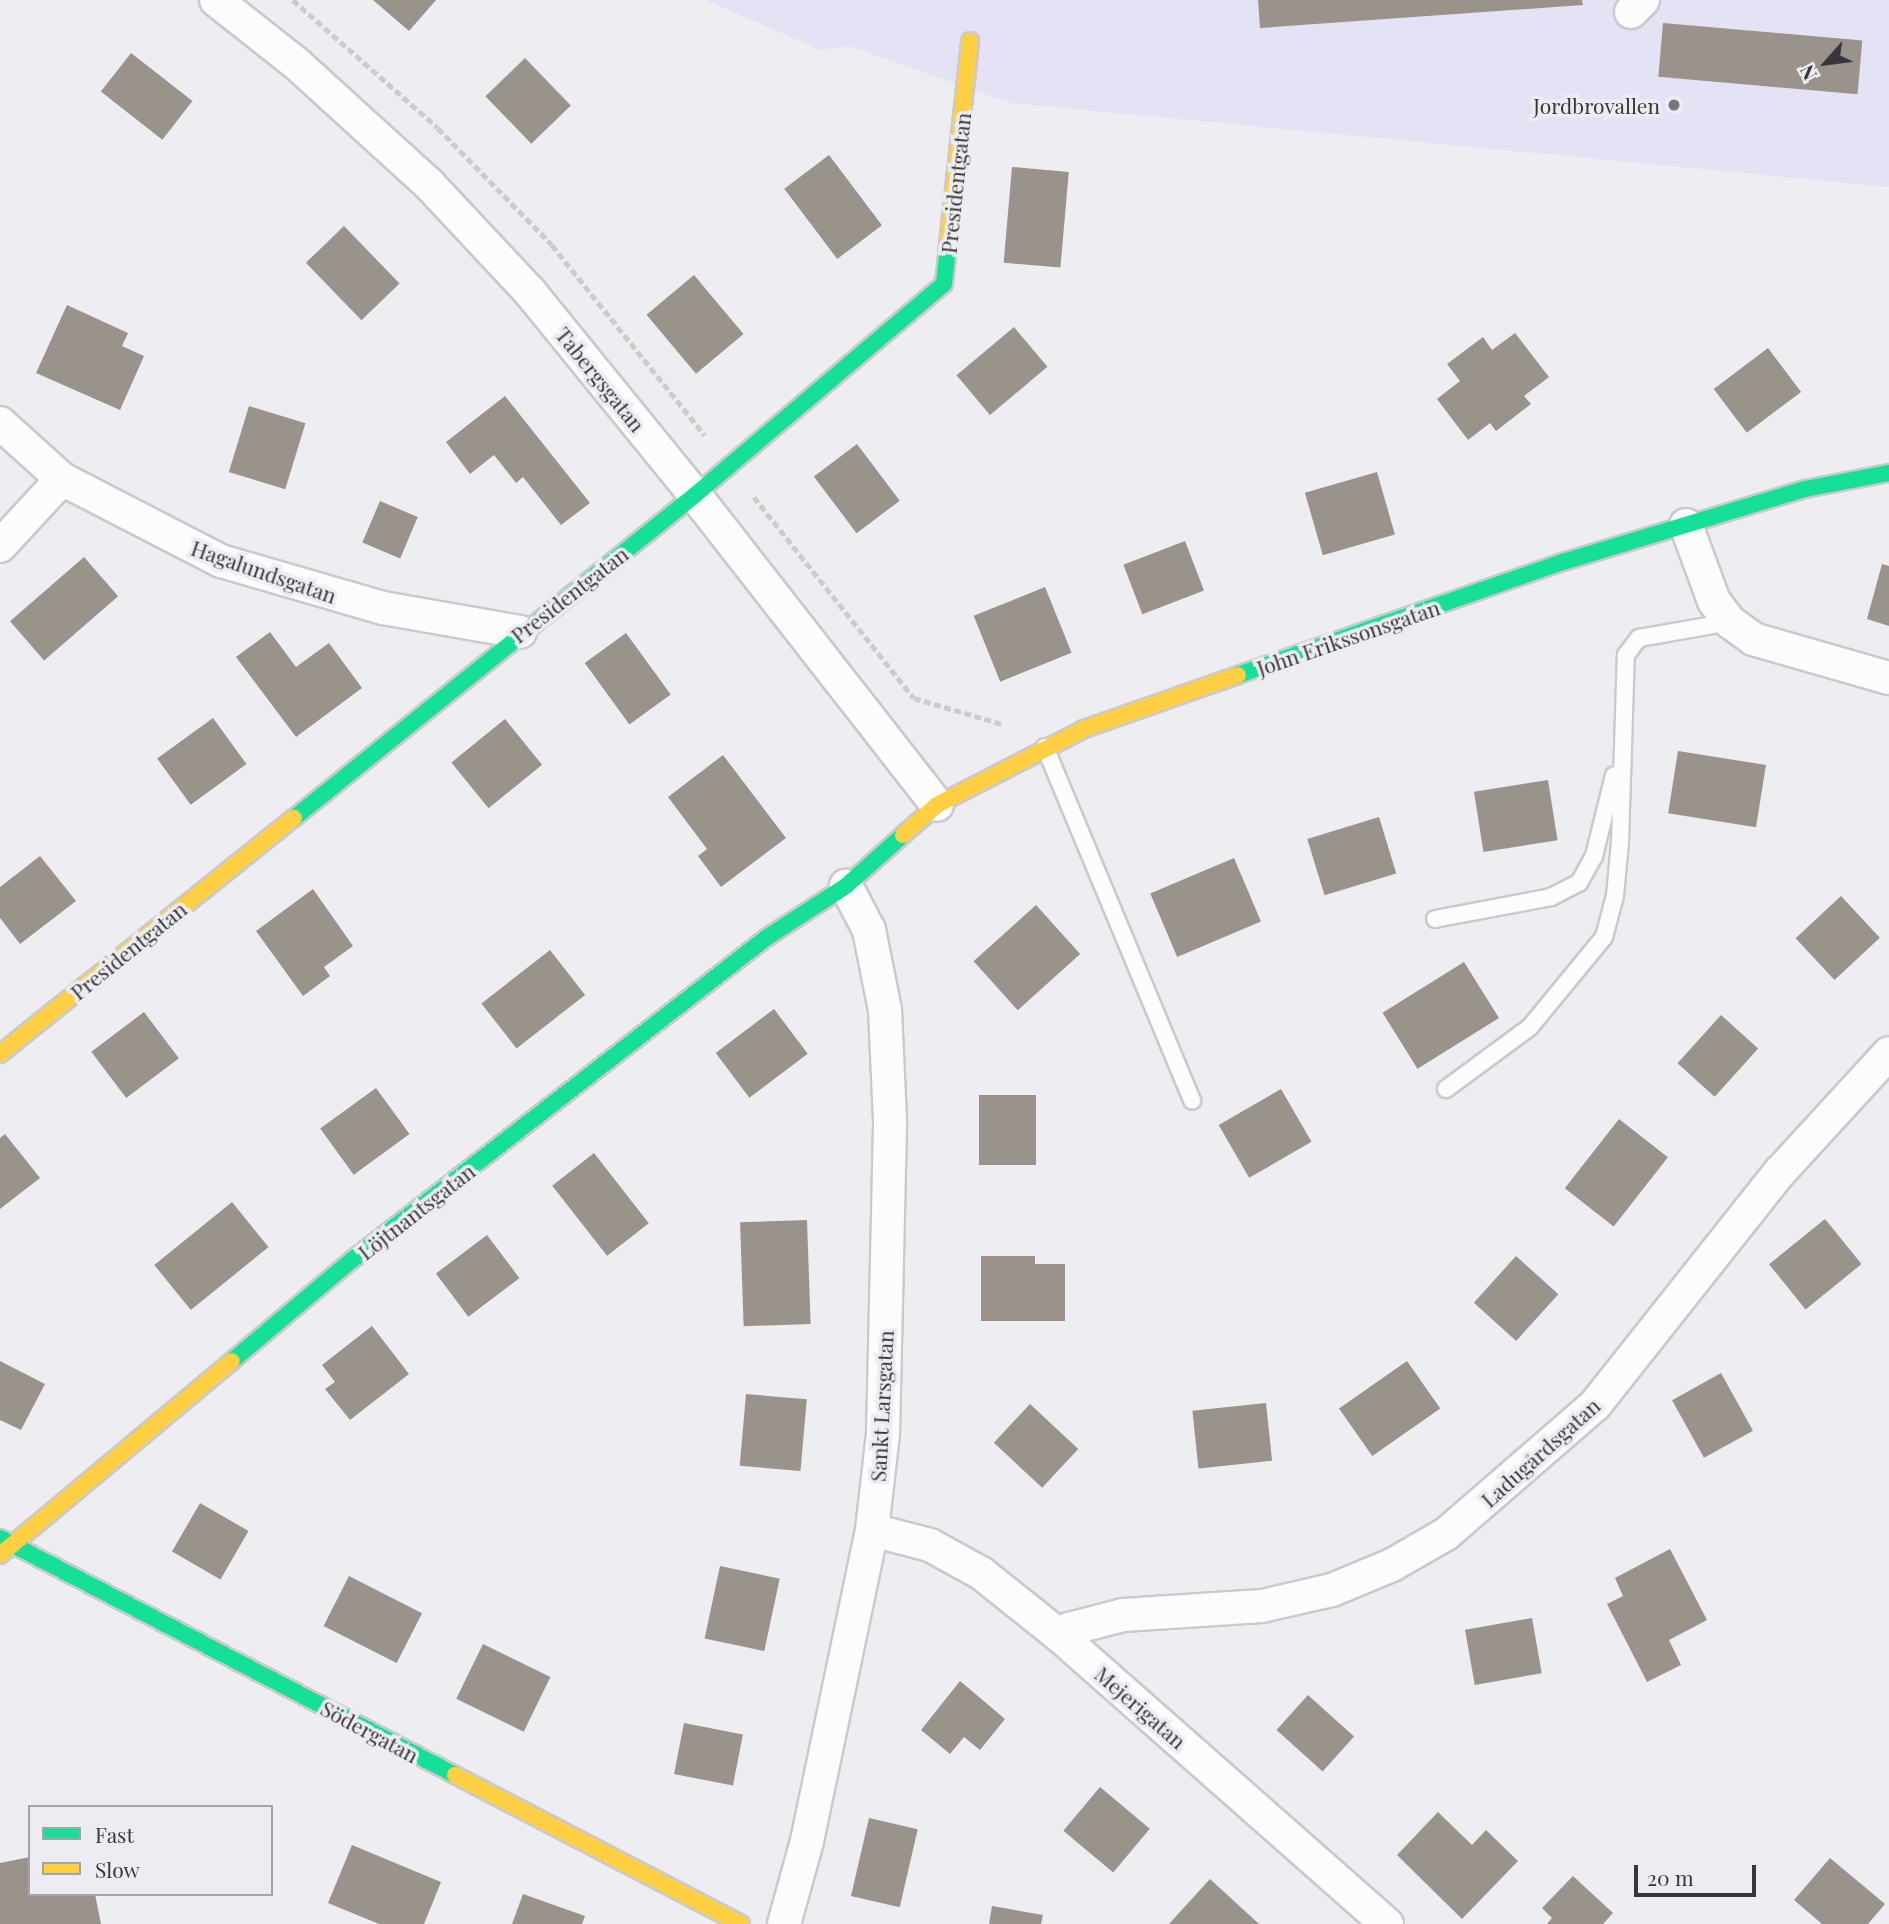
<!DOCTYPE html>
<meta charset="utf-8">
<style>
body{margin:0}
#map{position:relative;width:1889px;height:1924px;overflow:hidden;background:#eeedf1;font-family:"Playfair Display",serif}
div>[style]{position:absolute}
.green>*{inset:0;background:#e6e2f6}
.building>*{inset:0;background:#9a938c;transform-origin:0 0}
.path>*{height:4.5px;margin-top:-2.25px;transform-origin:0;background:repeating-linear-gradient(90deg,#cccccd 0 7px,transparent 0 10.5px)}
.roads{filter:drop-shadow(2px 0 #cac9cc) drop-shadow(-2px 0 #cac9cc) drop-shadow(0 2px #cac9cc) drop-shadow(0 -2px #cac9cc)}
.lane>*{height:16px;margin:-8px;padding:0 8px;transform-origin:8px;border-radius:8px;background:#fcfcfd}
.street>*{height:32px;margin:-16px;padding:0 16px;transform-origin:16px;border-radius:16px;background:#fcfcfd}
.fast>*{height:16px;margin:-8px;padding:0 8px;transform-origin:8px;border-radius:8px;background:#16e098}
.slow>*{height:16px;margin:-8px;padding:0 8px;transform-origin:8px;border-radius:8px;background:#ffcf43}
.dots>*{width:19px;height:19px;translate:-50% -50%;box-sizing:border-box;border:4px solid #edecf2;border-radius:50%}
span{translate:-50% -50%;white-space:nowrap;text-align:center;line-height:1.15;-webkit-text-stroke:7px #edecf2;paint-order:stroke}
.poi-label{font-size:21px;color:#373739}
.right{translate:-100% -50%;text-align:right}
.street-label{font-size:21px;color:#373739}
.legend{position:absolute;left:28px;top:1805px;width:245px;height:91px;box-sizing:border-box;background:#edecf2;border:2px solid #a4a4a8;margin:0;padding:9px 12px;list-style:none;font-size:21px;color:#373739}
.legend li{display:flex;align-items:center;gap:14px;height:35px}
.legend b{width:35px;border:2px solid #a4a4a8}
.north{position:absolute;left:1791px;top:28px;width:70px;height:70px;-webkit-text-stroke:5px #edecf2;paint-order:stroke;rotate:242deg;font-size:19px;font-weight:700;line-height:28px;text-align:center;color:#373739}
.north::after{content:'';display:block;margin:auto;width:24px;height:32px;background:#373739;clip-path:polygon(50% 0,100% 100%,50% 72%,0 100%)}
.scale{position:absolute;left:1634px;top:1865px;width:122px;height:32px;box-sizing:border-box;border:4px solid #373739;border-top:0;padding-left:9px;font-size:21px;line-height:24px;white-space:nowrap;color:#373739;-webkit-text-stroke:5px #edecf2;paint-order:stroke}
</style>
<div id="map">
<div class="green">
<div style="clip-path:polygon(706px 0,1889px 0,1889px 187px,1010px 103px,849px 46px,820px 50px)"></div>
</div>
<div class="building">
<div style="clip-path:polygon(373px 0,436px 0,409px 31px)"></div>
<div style="clip-path:polygon(1258px 0,1582px 0,1583px 5px,1260px 28px)"></div>
<div style="left:1663px;top:23px;width:200px;height:54px;rotate:5deg"></div>
<div style="left:131px;top:53px;width:78px;height:49px;rotate:38deg"></div>
<div style="left:525px;top:58px;width:66px;height:55px;rotate:46deg"></div>
<div style="left:829px;top:155px;width:88px;height:56px;rotate:53deg"></div>
<div style="left:1012px;top:167px;width:57px;height:96px;rotate:5deg"></div>
<div style="left:344px;top:226px;width:80px;height:53px;rotate:46deg"></div>
<div style="left:694px;top:275px;width:77px;height:62px;rotate:50deg"></div>
<div style="clip-path:polygon(67px 305px,128px 333px,122px 346px,144px 356px,120px 410px,36px 373px)"></div>
<div style="left:1014px;top:327px;width:52px;height:75px;rotate:50deg"></div>
<div style="clip-path:polygon(1515px 333px,1549px 377px,1524px 396px,1531px 404px,1496px 431px,1490px 423px,1468px 440px,1437px 399px,1460px 381px,1447px 364px,1483px 337px,1492px 350px)"></div>
<div style="left:1768px;top:348px;width:55px;height:68px;rotate:53deg"></div>
<div style="clip-path:polygon(505px 396px,590px 503px,561px 525px,523px 477px,516px 483px,494px 455px,470px 474px,446px 442px)"></div>
<div style="left:249px;top:406px;width:59px;height:69px;rotate:17deg"></div>
<div style="left:857px;top:444px;width:71px;height:54px;rotate:53deg"></div>
<div style="left:1377px;top:472px;width:65px;height:75px;rotate:74deg"></div>
<div style="left:380px;top:501px;width:41px;height:45px;rotate:23deg"></div>
<div style="left:1185px;top:541px;width:53px;height:66px;rotate:69deg"></div>
<div style="left:84px;top:557px;width:52px;height:98px;rotate:49deg"></div>
<div style="clip-path:polygon(1882px 564px,1889px 566px,1889px 626px,1867px 619px)"></div>
<div style="left:1045px;top:587px;width:71px;height:77px;rotate:68deg"></div>
<div style="clip-path:polygon(270px 632px,296px 667px,329px 643px,362px 688px,296px 737px,236px 657px)"></div>
<div style="left:626px;top:633px;width:76px;height:51px;rotate:54deg"></div>
<div style="left:213px;top:718px;width:57px;height:69px;rotate:54deg"></div>
<div style="left:505px;top:719px;width:59px;height:69px;rotate:51deg"></div>
<div style="left:1678px;top:751px;width:89px;height:63px;rotate:9deg"></div>
<div style="clip-path:polygon(723px 755px,786px 838px,721px 887px,698px 856px,707px 849px,668px 797px)"></div>
<div style="left:1548px;top:780px;width:61px;height:75px;rotate:81deg"></div>
<div style="left:1379px;top:817px;width:59px;height:75px;rotate:73deg"></div>
<div style="clip-path:polygon(40px 856px,76px 901px,20px 944px,0 918px,0 887px)"></div>
<div style="left:1234px;top:858px;width:69px;height:91px;rotate:67deg"></div>
<div style="clip-path:polygon(313px 889px,353px 946px,324px 967px,330px 976px,303px 996px,256px 931px)"></div>
<div style="left:1841px;top:896px;width:57px;height:62px;rotate:47deg"></div>
<div style="left:1036px;top:905px;width:66px;height:84px;rotate:48deg"></div>
<div style="left:550px;top:950px;width:57px;height:87px;rotate:52deg"></div>
<div style="left:1464px;top:962px;width:66px;height:96px;rotate:58deg"></div>
<div style="left:774px;top:1009px;width:56px;height:73px;rotate:53deg"></div>
<div style="left:144px;top:1012px;width:58px;height:66px;rotate:53deg"></div>
<div style="left:1721px;top:1015px;width:50px;height:65px;rotate:42deg"></div>
<div style="left:376px;top:1088px;width:57px;height:69px;rotate:54deg"></div>
<div style="left:1281px;top:1089px;width:61px;height:72px;rotate:60deg"></div>
<div style="left:979px;top:1095px;width:57px;height:70px"></div>
<div style="left:1619px;top:1119px;width:62px;height:88px;rotate:38deg"></div>
<div style="clip-path:polygon(5px 1134px,40px 1178px,0 1209px,0 1138px)"></div>
<div style="left:594px;top:1153px;width:89px;height:53px;rotate:52deg"></div>
<div style="left:232px;top:1202px;width:58px;height:100px;rotate:51deg"></div>
<div style="left:1825px;top:1219px;width:58px;height:72px;rotate:51deg"></div>
<div style="left:807px;top:1220px;width:104px;height:67px;rotate:88deg"></div>
<div style="left:487px;top:1235px;width:54px;height:64px;rotate:53deg"></div>
<div style="clip-path:polygon(981px 1256px,1035px 1256px,1035px 1264px,1065px 1264px,1065px 1321px,981px 1321px)"></div>
<div style="left:1516px;top:1256px;width:57px;height:63px;rotate:42deg"></div>
<div style="clip-path:polygon(372px 1326px,409px 1374px,350px 1420px,325px 1389px,335px 1382px,322px 1365px)"></div>
<div style="clip-path:polygon(0 1361px,45px 1384px,21px 1430px,0 1420px)"></div>
<div style="left:1407px;top:1361px;width:58px;height:83px;rotate:55deg"></div>
<div style="left:1721px;top:1373px;width:66px;height:56px;rotate:61deg"></div>
<div style="left:746px;top:1394px;width:61px;height:72px;rotate:5deg"></div>
<div style="left:1266px;top:1403px;width:58px;height:74px;rotate:84deg"></div>
<div style="left:1030px;top:1404px;width:66px;height:53px;rotate:43deg"></div>
<div style="left:200px;top:1503px;width:56px;height:56px;rotate:30deg"></div>
<div style="clip-path:polygon(1670px 1549px,1707px 1620px,1669px 1640px,1681px 1665px,1647px 1682px,1607px 1604px,1623px 1596px,1615px 1578px)"></div>
<div style="left:720px;top:1566px;width:61px;height:74px;rotate:12deg"></div>
<div style="left:349px;top:1576px;width:82px;height:56px;rotate:27deg"></div>
<div style="left:1532px;top:1618px;width:56px;height:68px;rotate:80deg"></div>
<div style="left:483px;top:1644px;width:75px;height:61px;rotate:26deg"></div>
<div style="clip-path:polygon(960px 1681px,1005px 1719px,980px 1750px,964px 1737px,950px 1754px,921px 1730px)"></div>
<div style="left:1308px;top:1695px;width:62px;height:47px;rotate:42deg"></div>
<div style="left:684px;top:1723px;width:60px;height:52px;rotate:11deg"></div>
<div style="left:1100px;top:1787px;width:65px;height:57px;rotate:40deg"></div>
<div style="clip-path:polygon(1438px 1812px,1472px 1845px,1486px 1830px,1518px 1861px,1462px 1919px,1397px 1855px)"></div>
<div style="left:869px;top:1818px;width:50px;height:80px;rotate:13deg"></div>
<div style="clip-path:polygon(352px 1845px,441px 1882px,424px 1924px,379px 1924px,328px 1903px)"></div>
<div style="clip-path:polygon(30px 1857px,30px 1894px,95px 1894px,101px 1924px,0 1924px,0 1863px)"></div>
<div style="clip-path:polygon(1830px 1858px,1885px 1904px,1868px 1924px,1822px 1924px,1794px 1900px)"></div>
<div style="clip-path:polygon(1573px 1876px,1613px 1913px,1603px 1924px,1547px 1924px,1552px 1918px,1542px 1908px)"></div>
<div style="clip-path:polygon(1210px 1879px,1259px 1924px,1169px 1924px)"></div>
<div style="clip-path:polygon(523px 1894px,585px 1916px,582px 1924px,512px 1924px)"></div>
<div style="clip-path:polygon(992px 1906px,1043px 1915px,1041px 1924px,989px 1924px)"></div>
</div>
<div class="path">
<div style="left:293px;top:0;width:193px;rotate:41.4deg"></div>
<div style="left:438px;top:128px;width:163px;rotate:45.7deg"></div>
<div style="left:552px;top:245px;width:244px;rotate:51.2deg"></div>
<div style="left:754px;top:497px;width:257px;rotate:51.5deg"></div>
<div style="left:914px;top:698px;width:92px;rotate:16.5deg"></div>
</div>
<div class="roads">
<div class="lane">
<div style="left:1045px;top:747px;width:383px;rotate:67.4deg"></div>
<div style="left:1435px;top:919px;width:118px;rotate:-10.7deg"></div>
<div style="left:1551px;top:897px;width:31px;rotate:-27deg"></div>
<div style="left:1579px;top:883px;width:31px;rotate:-61deg"></div>
<div style="left:1594px;top:856px;width:83px;rotate:-76.1deg"></div>
<div style="left:1446px;top:1089px;width:104px;rotate:-36.4deg"></div>
<div style="left:1530px;top:1027px;width:117px;rotate:-50.6deg"></div>
<div style="left:1604px;top:937px;width:42px;rotate:-75deg"></div>
<div style="left:1615px;top:896px;width:54px;rotate:-84.7deg"></div>
<div style="left:1620px;top:842px;width:187px;rotate:-88.2deg"></div>
<div style="left:1626px;top:655px;width:21px;rotate:-53deg"></div>
<div style="left:1639px;top:638px;width:92px;rotate:-10deg"></div>
</div>
<div class="street">
<div style="left:216px;top:0;width:103px;rotate:38.3deg"></div>
<div style="left:297px;top:64px;width:177px;rotate:42.3deg"></div>
<div style="left:428px;top:183px;width:149px;rotate:46.9deg"></div>
<div style="left:530px;top:292px;width:262px;rotate:50.9deg"></div>
<div style="left:695px;top:495px;width:393px;rotate:52deg"></div>
<div style="left:1631px;top:12px;width:17px;rotate:-45deg"></div>
<div style="left:0;top:423px;width:84px;rotate:42.1deg"></div>
<div style="left:62px;top:479px;width:179px;rotate:27.3deg"></div>
<div style="left:221px;top:561px;width:169px;rotate:16.2deg"></div>
<div style="left:383px;top:608px;width:139px;rotate:9.9deg"></div>
<div style="left:1686px;top:525px;width:81px;rotate:69.8deg"></div>
<div style="left:1714px;top:601px;width:26px;rotate:53deg"></div>
<div style="left:1730px;top:622px;width:29px;rotate:36deg"></div>
<div style="left:1753px;top:639px;width:141px;rotate:16deg"></div>
<div style="left:0;top:546px;width:91px;rotate:-47.2deg"></div>
<div style="left:872px;top:1530px;width:60px;rotate:14.5deg"></div>
<div style="left:930px;top:1545px;width:58px;rotate:28.8deg"></div>
<div style="left:981px;top:1573px;width:101px;rotate:38.6deg"></div>
<div style="left:1060px;top:1636px;width:436px;rotate:41.4deg"></div>
<div style="left:1060px;top:1636px;width:11px;rotate:-38deg"></div>
<div style="left:1069px;top:1629px;width:56px;rotate:-14.5deg"></div>
<div style="left:1123px;top:1615px;width:139px;rotate:-3.7deg"></div>
<div style="left:1262px;top:1606px;width:72px;rotate:-12.9deg"></div>
<div style="left:1332px;top:1590px;width:65px;rotate:-22.6deg"></div>
<div style="left:1392px;top:1565px;width:62px;rotate:-29.9deg"></div>
<div style="left:1446px;top:1534px;width:197px;rotate:-40.9deg"></div>
<div style="left:1595px;top:1405px;width:298px;rotate:-51.6deg"></div>
<div style="left:1780px;top:1172px;width:161px;rotate:-47.5deg"></div>
<div style="left:784px;top:1924px;width:86px;rotate:-74.5deg"></div>
<div style="left:807px;top:1841px;width:318px;rotate:-78.2deg"></div>
<div style="left:872px;top:1530px;width:97px;rotate:-83.5deg"></div>
<div style="left:883px;top:1434px;width:314px;rotate:-88.7deg"></div>
<div style="left:890px;top:1120px;width:110px;rotate:-92.6deg"></div>
<div style="left:885px;top:1010px;width:82px;rotate:-101.3deg"></div>
<div style="left:869px;top:930px;width:50px;rotate:-117.6deg"></div>
</div>
<div class="fast">
<div style="left:1238px;top:675px;width:344px;rotate:-19.2deg"></div>
<div style="left:1563px;top:562px;width:253px;rotate:-16.8deg"></div>
<div style="left:1805px;top:489px;width:86px;rotate:-10.8deg"></div>
<div style="left:294px;top:818px;width:515px;rotate:-38.85deg"></div>
<div style="left:695px;top:495px;width:326px;rotate:-40.3deg"></div>
<div style="left:944px;top:284px;width:39px;rotate:-84deg"></div>
<div style="left:232px;top:1361px;width:157px;rotate:-40.1deg"></div>
<div style="left:352px;top:1260px;width:524px;rotate:-37.87deg"></div>
<div style="left:766px;top:938px;width:95px;rotate:-33deg"></div>
<div style="left:846px;top:886px;width:76px;rotate:-41.8deg"></div>
<div style="left:0;top:1538px;width:513px;rotate:27.51deg"></div>
</div>
<div class="slow">
<div style="left:948px;top:245px;width:205px;rotate:-83.8deg"></div>
<div style="left:903px;top:835px;width:45px;rotate:-41.4deg"></div>
<div style="left:937px;top:805px;width:165px;rotate:-27.3deg"></div>
<div style="left:1084px;top:729px;width:163px;rotate:-19.3deg"></div>
<div style="left:0;top:1054px;width:377px;rotate:-38.8deg"></div>
<div style="left:0;top:1555px;width:302px;rotate:-39.9deg"></div>
<div style="left:455px;top:1775px;width:322px;rotate:27.5deg"></div>
</div>
</div>
<div class="dots">
<div style="left:1674px;top:105px;background:#777779"></div>
</div>
<div class="poi-label">
<span class="right" style="left:1660px;top:105px">Jordbrovallen</span>
</div>
<div class="street-label">
<span style="left:955px;top:183px;rotate:-84deg">Presidentgatan</span>
<span style="left:601px;top:379px;rotate:51deg">Tabergsgatan</span>
<span style="left:264px;top:571px;rotate:19deg">Hagalundsgatan</span>
<span style="left:569px;top:594px;rotate:-38deg">Presidentgatan</span>
<span style="left:1348px;top:637px;rotate:-19deg">John Erikssonsgatan</span>
<span style="left:128px;top:950px;rotate:-39deg">Presidentgatan</span>
<span style="left:416px;top:1211px;rotate:-38deg">Löjtnantsgatan</span>
<span style="left:881px;top:1406px;rotate:-87deg">Sankt Larsgatan</span>
<span style="left:1540px;top:1452px;rotate:-42deg">Ladugårdsgatan</span>
<span style="left:1141px;top:1707px;rotate:41deg">Mejerigatan</span>
<span style="left:370px;top:1731px;rotate:28deg">Södergatan</span>
</div>
<ul class="legend">
<li><b style="height:9px;background:#16e098"></b>Fast</li>
<li><b style="height:9px;background:#ffcf43"></b>Slow</li>
</ul>
<div class="north">N</div>
<div class="scale">20 m</div>
</div>
